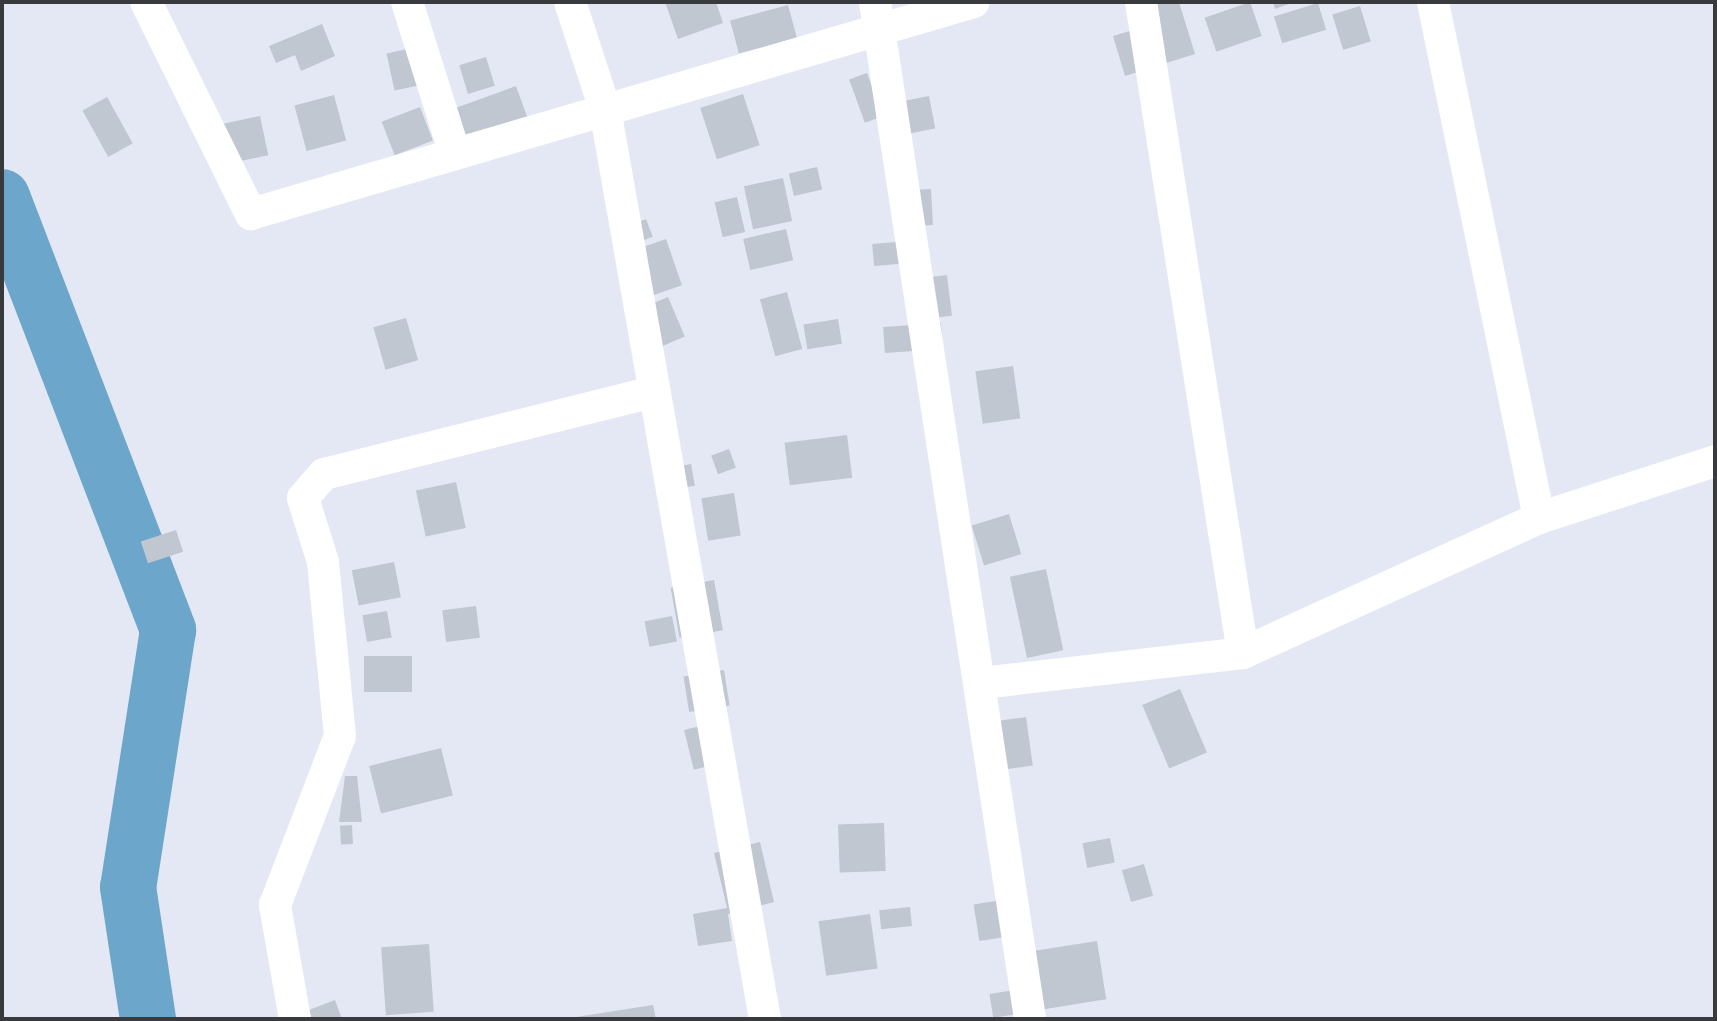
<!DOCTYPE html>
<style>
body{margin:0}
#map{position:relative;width:1717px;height:1021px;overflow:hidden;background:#e4e8f4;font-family:"PT Serif",serif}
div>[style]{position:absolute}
.river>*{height:56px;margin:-28px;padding:0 28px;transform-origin:28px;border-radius:28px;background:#6ca7cb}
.building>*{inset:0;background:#c0c7d1;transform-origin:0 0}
.minor>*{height:32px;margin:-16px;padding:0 16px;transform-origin:16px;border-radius:16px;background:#fff}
span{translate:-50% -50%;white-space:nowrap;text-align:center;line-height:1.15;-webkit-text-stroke:7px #f2f5ff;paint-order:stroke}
.frame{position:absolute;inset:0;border:4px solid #383a3e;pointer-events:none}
</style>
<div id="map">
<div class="river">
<div style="left:2px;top:197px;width:464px;rotate:69deg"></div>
<div style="left:168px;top:630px;width:260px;rotate:98.8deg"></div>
<div style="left:128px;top:887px;width:134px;rotate:81.4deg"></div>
</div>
<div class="building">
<div style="clip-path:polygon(665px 2px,716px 2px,723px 23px,678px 39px)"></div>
<div style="clip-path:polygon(1147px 2px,1179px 2px,1195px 54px,1125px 76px,1113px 36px,1153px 24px)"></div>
<div style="left:1250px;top:2px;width:36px;height:48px;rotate:71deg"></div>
<div style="clip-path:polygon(1273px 2px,1294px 2px,1275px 9px)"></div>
<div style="left:1318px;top:3px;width:28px;height:46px;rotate:73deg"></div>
<div style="left:788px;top:5px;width:34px;height:60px;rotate:75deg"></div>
<div style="left:1360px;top:6px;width:37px;height:29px;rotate:73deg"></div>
<div style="clip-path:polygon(322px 24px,335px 56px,301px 71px,295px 55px,276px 63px,269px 46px)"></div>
<div style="left:412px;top:48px;width:38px;height:26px;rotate:78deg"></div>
<div style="left:486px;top:57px;width:30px;height:28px;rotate:73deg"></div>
<div style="left:867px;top:73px;width:46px;height:19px;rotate:70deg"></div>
<div style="left:516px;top:86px;width:35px;height:65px;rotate:70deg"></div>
<div style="left:743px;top:94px;width:54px;height:45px;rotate:72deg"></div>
<div style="left:334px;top:95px;width:47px;height:41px;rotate:75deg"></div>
<div style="left:929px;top:96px;width:33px;height:46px;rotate:79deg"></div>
<div style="left:107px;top:97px;width:53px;height:28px;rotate:61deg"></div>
<div style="left:420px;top:107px;width:36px;height:41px;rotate:69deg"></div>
<div style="left:260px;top:116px;width:40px;height:43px;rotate:78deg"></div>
<div style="left:817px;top:167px;width:23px;height:29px;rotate:77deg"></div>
<div style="left:783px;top:178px;width:44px;height:40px;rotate:78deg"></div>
<div style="left:931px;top:189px;width:36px;height:39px;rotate:87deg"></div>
<div style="left:737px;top:197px;width:36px;height:23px;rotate:77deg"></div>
<div style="left:646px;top:219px;width:19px;height:25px;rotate:69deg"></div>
<div style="left:786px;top:229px;width:32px;height:44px;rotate:77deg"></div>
<div style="left:666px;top:239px;width:49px;height:45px;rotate:71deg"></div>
<div style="left:919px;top:240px;width:22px;height:47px;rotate:85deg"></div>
<div style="left:947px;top:275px;width:41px;height:40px;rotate:83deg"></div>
<div style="left:787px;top:292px;width:59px;height:28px;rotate:75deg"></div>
<div style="left:668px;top:297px;width:43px;height:38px;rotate:67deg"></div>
<div style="left:406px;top:318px;width:44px;height:34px;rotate:74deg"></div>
<div style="left:838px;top:319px;width:25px;height:35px;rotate:81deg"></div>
<div style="left:941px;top:323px;width:26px;height:58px;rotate:86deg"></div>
<div style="left:1013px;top:366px;width:53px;height:38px;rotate:82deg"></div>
<div style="left:847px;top:435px;width:43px;height:63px;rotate:83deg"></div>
<div style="left:729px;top:449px;width:20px;height:19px;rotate:70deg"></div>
<div style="left:691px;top:464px;width:22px;height:32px;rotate:80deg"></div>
<div style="left:456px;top:482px;width:47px;height:41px;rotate:78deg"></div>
<div style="left:734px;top:493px;width:43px;height:33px;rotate:81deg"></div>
<div style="left:1009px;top:514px;width:42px;height:39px;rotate:73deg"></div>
<div style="left:176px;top:530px;width:23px;height:37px;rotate:72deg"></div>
<div style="left:394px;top:562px;width:36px;height:43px;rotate:79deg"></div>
<div style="left:1046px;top:569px;width:83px;height:37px;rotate:78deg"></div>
<div style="left:714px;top:580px;width:51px;height:44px;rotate:80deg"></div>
<div style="left:476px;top:606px;width:32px;height:34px;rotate:83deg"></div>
<div style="left:387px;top:611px;width:27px;height:25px;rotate:80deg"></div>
<div style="left:672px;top:616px;width:26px;height:28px;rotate:79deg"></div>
<div style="left:412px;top:656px;width:36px;height:48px;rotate:90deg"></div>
<div style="left:724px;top:670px;width:36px;height:41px;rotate:81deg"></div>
<div style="left:1180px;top:689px;width:69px;height:41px;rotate:67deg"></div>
<div style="left:1026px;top:717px;width:49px;height:46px;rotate:82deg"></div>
<div style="left:716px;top:722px;width:41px;height:33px;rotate:76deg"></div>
<div style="left:441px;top:748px;width:49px;height:74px;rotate:76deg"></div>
<div style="clip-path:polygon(345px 776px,357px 776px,362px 822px,339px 822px)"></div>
<div style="left:884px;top:823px;width:48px;height:46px;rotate:88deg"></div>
<div style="left:352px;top:825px;width:19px;height:12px;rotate:87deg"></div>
<div style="left:1110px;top:838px;width:25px;height:28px;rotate:79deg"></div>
<div style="clip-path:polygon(760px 842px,774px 902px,728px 914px,732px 941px,698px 946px,693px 914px,727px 908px,714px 853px)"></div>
<div style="left:1144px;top:864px;width:33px;height:23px;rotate:74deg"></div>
<div style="left:1021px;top:897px;width:37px;height:48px;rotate:81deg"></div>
<div style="left:910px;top:907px;width:19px;height:31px;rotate:84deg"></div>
<div style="left:870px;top:914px;width:55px;height:52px;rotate:82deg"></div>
<div style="left:1097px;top:941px;width:59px;height:63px;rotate:81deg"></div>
<div style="left:429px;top:944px;width:68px;height:48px;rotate:86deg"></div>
<div style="left:1028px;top:988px;width:24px;height:39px;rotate:81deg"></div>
<div style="clip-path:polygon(335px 1000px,342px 1019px,312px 1019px,309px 1010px)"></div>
<div style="clip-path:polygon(653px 1005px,656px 1019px,576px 1019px,576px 1017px)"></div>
</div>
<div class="minor">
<div style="left:146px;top:2px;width:237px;rotate:63.7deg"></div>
<div style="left:251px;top:214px;width:753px;rotate:-16.34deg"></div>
<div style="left:407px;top:2px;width:159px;rotate:72.5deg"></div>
<div style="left:570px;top:2px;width:113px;rotate:71.9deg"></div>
<div style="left:605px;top:109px;width:924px;rotate:80.03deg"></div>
<div style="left:875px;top:2px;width:1029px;rotate:81.33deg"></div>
<div style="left:1141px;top:2px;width:659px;rotate:81.1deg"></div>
<div style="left:1433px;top:2px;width:527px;rotate:78.39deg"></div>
<div style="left:981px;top:683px;width:264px;rotate:-6.5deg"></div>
<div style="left:1243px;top:653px;width:325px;rotate:-24.5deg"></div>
<div style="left:1539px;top:518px;width:185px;rotate:-17.9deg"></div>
<div style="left:295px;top:1019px;width:116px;rotate:-100deg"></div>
<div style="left:275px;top:905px;width:181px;rotate:-69deg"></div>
<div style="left:340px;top:736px;width:175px;rotate:-95.6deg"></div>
<div style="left:323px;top:562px;width:67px;rotate:-107.4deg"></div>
<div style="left:303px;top:498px;width:32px;rotate:-49deg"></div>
<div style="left:324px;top:474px;width:336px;rotate:-14deg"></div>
</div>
<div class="frame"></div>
</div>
